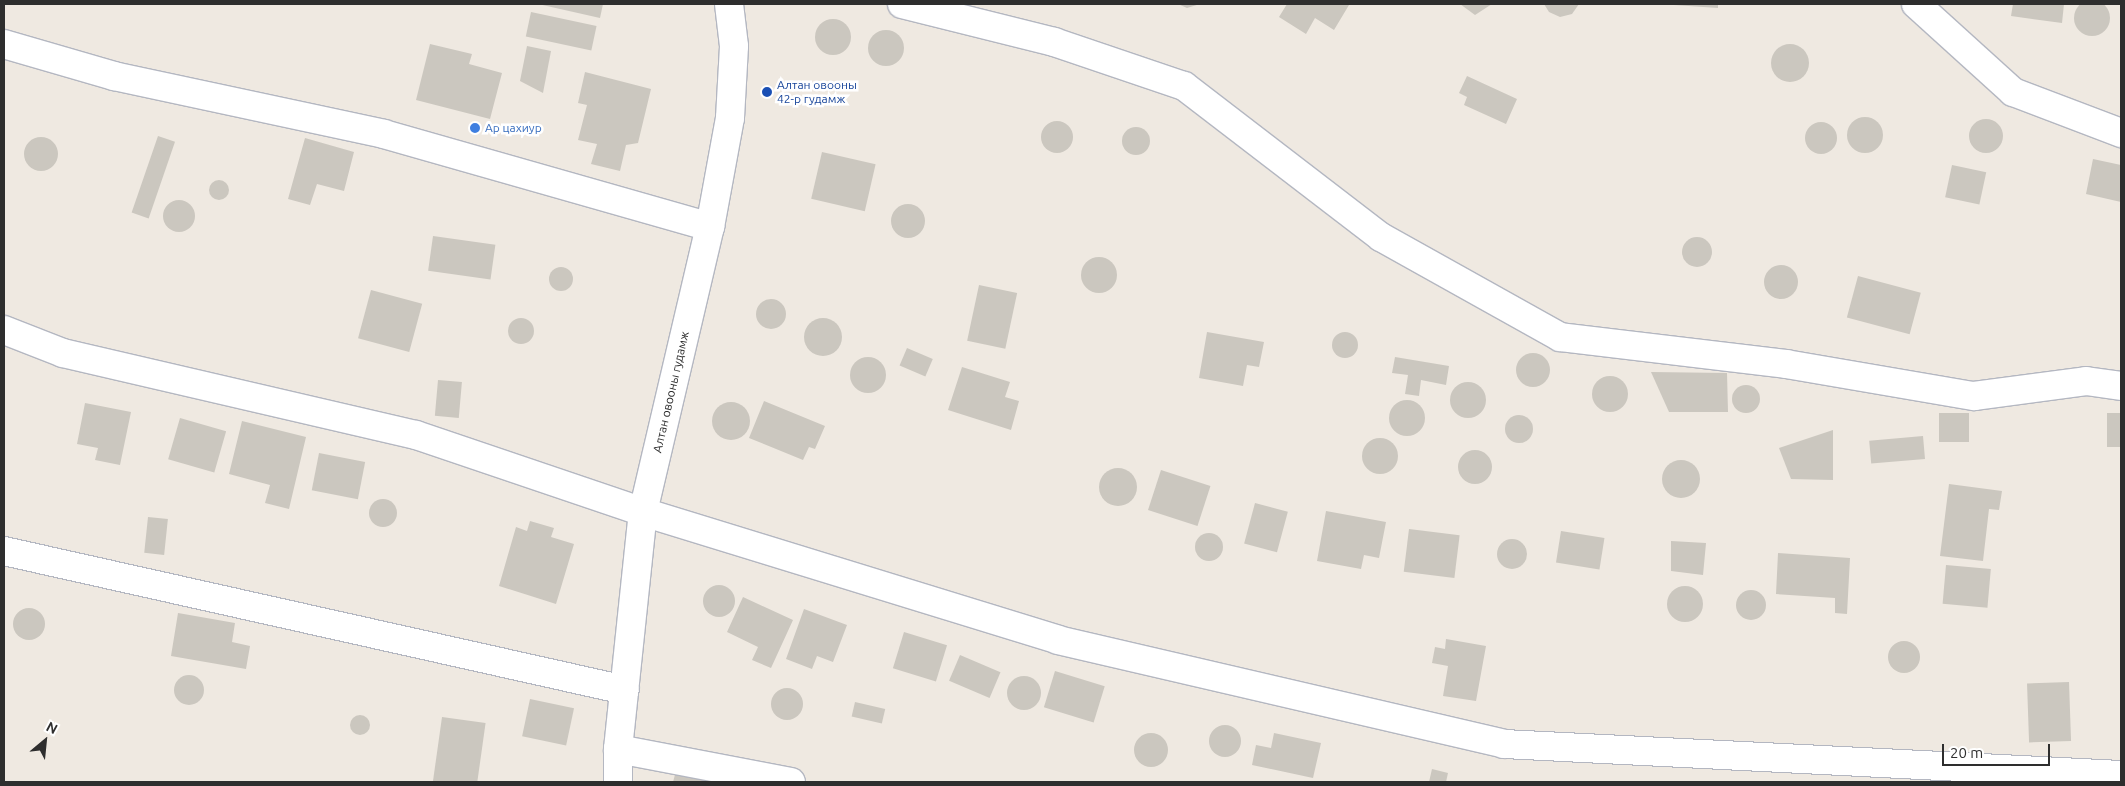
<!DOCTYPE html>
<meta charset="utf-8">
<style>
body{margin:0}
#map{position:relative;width:2125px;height:786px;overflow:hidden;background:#efe9e1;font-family:Ubuntu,sans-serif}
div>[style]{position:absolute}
.building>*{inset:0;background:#cbc7bf;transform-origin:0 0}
.round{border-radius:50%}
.roads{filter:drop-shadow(1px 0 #b4b7c1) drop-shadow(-1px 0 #b4b7c1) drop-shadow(0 1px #b4b7c1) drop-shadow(0 -1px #b4b7c1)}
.minor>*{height:28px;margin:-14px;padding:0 14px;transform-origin:14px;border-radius:14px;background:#fff}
.secondary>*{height:28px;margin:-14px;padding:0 14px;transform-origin:14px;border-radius:14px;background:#fff}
.dots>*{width:14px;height:14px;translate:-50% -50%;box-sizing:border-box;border:2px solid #fff;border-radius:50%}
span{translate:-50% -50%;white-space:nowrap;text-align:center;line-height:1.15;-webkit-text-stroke:5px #fff;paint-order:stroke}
.transit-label{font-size:12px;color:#164399}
.left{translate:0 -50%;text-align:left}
.shop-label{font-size:12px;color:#366cbe}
.street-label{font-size:12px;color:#2e2e2e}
.frame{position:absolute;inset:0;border:5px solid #2e2e2e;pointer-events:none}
.north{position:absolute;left:20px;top:716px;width:50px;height:50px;-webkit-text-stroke:4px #fff;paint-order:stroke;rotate:28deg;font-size:14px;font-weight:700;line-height:20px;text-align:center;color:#2e2e2e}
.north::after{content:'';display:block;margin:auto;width:18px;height:22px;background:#2e2e2e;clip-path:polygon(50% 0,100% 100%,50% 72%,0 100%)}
.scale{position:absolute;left:1942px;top:744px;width:108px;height:22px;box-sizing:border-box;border:2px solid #2e2e2e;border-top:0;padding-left:6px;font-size:15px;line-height:18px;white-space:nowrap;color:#2e2e2e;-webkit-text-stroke:4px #fff;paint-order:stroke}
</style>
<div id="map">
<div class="building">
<div class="round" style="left:2074px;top:0;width:36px;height:36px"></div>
<div style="clip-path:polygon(538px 4px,603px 4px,600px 18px)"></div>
<div style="clip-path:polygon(1178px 4px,1200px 4px,1187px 8px)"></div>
<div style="clip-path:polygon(1287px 4px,1347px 4px,1349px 5px,1334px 30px,1315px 18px,1306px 34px,1279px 17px)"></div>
<div style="clip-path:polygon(1460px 4px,1492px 4px,1475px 15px)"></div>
<div style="clip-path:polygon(1544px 4px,1579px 4px,1572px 14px,1560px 17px,1549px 12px)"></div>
<div style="clip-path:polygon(1659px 4px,1718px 4px,1718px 8px)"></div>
<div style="clip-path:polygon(2013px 4px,2064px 4px,2062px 23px,2011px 16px)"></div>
<div style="left:531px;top:12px;width:67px;height:25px;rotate:12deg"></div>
<div class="round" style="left:815px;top:19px;width:36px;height:36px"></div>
<div class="round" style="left:868px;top:30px;width:36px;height:36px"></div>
<div class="round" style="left:1771px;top:44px;width:38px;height:38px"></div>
<div style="clip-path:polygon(430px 44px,472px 54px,469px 64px,502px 73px,490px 119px,416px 100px)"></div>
<div style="clip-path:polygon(527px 46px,551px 51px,543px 93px,520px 81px)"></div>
<div style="clip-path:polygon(585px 72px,651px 89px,638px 143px,626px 145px,620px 171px,591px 164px,597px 144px,578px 140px,587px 105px,578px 103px)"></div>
<div style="clip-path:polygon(1467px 76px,1517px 99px,1506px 124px,1464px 105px,1467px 97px,1459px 93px)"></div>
<div class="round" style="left:1847px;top:117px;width:36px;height:36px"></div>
<div class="round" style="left:1969px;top:119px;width:34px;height:34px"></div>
<div class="round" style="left:1041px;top:121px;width:32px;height:32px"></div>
<div class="round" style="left:1805px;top:122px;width:32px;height:32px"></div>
<div class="round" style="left:1122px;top:127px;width:28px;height:28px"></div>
<div style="left:158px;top:136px;width:18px;height:81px;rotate:19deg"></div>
<div class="round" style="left:24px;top:137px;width:34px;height:34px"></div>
<div style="clip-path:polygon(305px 138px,354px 152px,344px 191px,317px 184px,310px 205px,288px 199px)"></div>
<div style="left:822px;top:152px;width:55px;height:48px;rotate:13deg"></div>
<div style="clip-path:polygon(2093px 159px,2121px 165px,2121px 202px,2086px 194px)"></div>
<div style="left:1952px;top:165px;width:35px;height:33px;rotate:12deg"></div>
<div class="round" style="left:209px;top:180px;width:20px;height:20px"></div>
<div class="round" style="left:163px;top:200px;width:32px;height:32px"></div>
<div class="round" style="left:891px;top:204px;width:34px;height:34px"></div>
<div style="left:433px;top:236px;width:63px;height:35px;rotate:8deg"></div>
<div class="round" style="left:1682px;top:237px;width:30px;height:30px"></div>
<div class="round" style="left:1081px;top:257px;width:36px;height:36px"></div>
<div class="round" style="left:1764px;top:265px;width:34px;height:34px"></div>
<div class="round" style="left:549px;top:267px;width:24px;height:24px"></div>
<div style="left:1858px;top:276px;width:65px;height:43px;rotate:15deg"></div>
<div style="left:979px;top:285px;width:39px;height:57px;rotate:12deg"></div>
<div style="left:371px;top:290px;width:53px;height:50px;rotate:15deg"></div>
<div class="round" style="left:756px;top:299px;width:30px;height:30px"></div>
<div class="round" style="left:508px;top:318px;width:26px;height:26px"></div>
<div class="round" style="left:804px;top:318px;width:38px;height:38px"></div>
<div class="round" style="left:1332px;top:332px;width:26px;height:26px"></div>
<div style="clip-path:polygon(1207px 332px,1264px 342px,1259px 367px,1247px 365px,1243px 386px,1199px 378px)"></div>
<div style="left:907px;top:348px;width:28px;height:19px;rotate:23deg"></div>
<div class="round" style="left:1516px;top:353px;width:34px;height:34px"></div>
<div style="clip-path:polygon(1395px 357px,1449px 366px,1446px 385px,1421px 380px,1419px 396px,1405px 394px,1408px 375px,1392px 373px)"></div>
<div class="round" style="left:850px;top:357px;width:36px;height:36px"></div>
<div style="clip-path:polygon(962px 367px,1010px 382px,1005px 397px,1019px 401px,1011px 430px,948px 410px)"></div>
<div style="clip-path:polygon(1651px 372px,1727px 373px,1728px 412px,1669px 412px)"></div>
<div class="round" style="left:1592px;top:376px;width:36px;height:36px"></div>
<div style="left:438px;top:380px;width:24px;height:36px;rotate:5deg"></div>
<div class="round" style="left:1450px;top:382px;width:36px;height:36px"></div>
<div class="round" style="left:1732px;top:385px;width:28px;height:28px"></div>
<div class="round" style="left:1389px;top:400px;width:36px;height:36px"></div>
<div style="clip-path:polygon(764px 401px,825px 426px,815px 449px,809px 447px,803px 460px,749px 438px)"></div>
<div class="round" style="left:712px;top:402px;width:38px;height:38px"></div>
<div style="clip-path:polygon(85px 403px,131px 412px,120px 465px,95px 460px,98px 448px,77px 444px)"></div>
<div style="left:1939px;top:413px;width:30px;height:29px"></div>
<div style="left:2121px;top:413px;width:34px;height:14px;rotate:90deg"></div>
<div class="round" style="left:1505px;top:415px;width:28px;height:28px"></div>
<div style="left:180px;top:418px;width:48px;height:43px;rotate:16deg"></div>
<div style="clip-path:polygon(242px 421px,306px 437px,289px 509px,265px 503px,270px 485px,229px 474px)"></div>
<div style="clip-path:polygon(1833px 430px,1833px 480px,1791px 479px,1779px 448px)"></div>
<div style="left:1923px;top:436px;width:23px;height:54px;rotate:85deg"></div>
<div class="round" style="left:1362px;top:438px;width:36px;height:36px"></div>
<div class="round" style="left:1458px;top:450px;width:34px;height:34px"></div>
<div style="left:319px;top:453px;width:47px;height:38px;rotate:11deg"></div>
<div class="round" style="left:1662px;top:460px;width:38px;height:38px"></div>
<div class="round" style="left:1099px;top:468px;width:38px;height:38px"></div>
<div style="left:1161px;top:470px;width:52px;height:42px;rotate:18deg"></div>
<div style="clip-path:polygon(1949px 484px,2002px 491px,1999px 510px,1989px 509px,1983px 561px,1940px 556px)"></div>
<div class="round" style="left:369px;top:499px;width:28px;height:28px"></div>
<div style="left:1255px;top:503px;width:34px;height:42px;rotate:15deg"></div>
<div style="clip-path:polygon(1326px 511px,1386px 522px,1379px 558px,1364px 555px,1361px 569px,1317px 561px)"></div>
<div style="left:148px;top:517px;width:20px;height:36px;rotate:6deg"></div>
<div style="clip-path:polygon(530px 521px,554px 528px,551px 537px,574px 544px,556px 604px,499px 586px,516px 527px,527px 531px)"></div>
<div style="left:1409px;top:529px;width:51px;height:43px;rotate:7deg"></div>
<div style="left:1561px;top:531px;width:44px;height:32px;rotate:9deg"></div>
<div class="round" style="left:1195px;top:533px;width:28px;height:28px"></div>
<div class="round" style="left:1497px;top:539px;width:30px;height:30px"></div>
<div style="clip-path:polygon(1671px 541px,1706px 543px,1703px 575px,1671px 571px)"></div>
<div style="clip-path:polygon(1778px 553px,1850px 558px,1847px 614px,1835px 613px,1835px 598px,1776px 594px)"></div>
<div style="left:1946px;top:565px;width:45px;height:39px;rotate:5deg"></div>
<div class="round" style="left:703px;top:585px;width:32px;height:32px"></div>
<div class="round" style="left:1667px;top:586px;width:36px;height:36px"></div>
<div class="round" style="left:1736px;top:590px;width:30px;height:30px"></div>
<div style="clip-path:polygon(743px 597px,793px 620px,771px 668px,752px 660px,758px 647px,727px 632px)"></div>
<div class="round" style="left:13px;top:608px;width:32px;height:32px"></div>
<div style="clip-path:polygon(804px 609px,847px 625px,833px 662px,817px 656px,812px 669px,786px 659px)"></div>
<div style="clip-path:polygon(178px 613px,235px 623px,232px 642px,250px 646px,246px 669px,171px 656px)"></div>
<div style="left:904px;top:632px;width:45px;height:38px;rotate:17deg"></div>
<div style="clip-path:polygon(1446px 639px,1486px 646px,1476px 701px,1443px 696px,1448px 666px,1432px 663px,1435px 647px,1445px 649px)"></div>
<div class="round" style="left:1888px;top:641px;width:32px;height:32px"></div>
<div style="left:960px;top:655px;width:44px;height:28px;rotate:23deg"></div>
<div style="left:1055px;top:671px;width:52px;height:38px;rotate:17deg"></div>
<div class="round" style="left:174px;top:675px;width:30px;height:30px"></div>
<div class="round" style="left:1007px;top:676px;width:34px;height:34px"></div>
<div style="left:2069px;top:682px;width:59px;height:42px;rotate:88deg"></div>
<div class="round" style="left:771px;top:688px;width:32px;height:32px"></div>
<div style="left:530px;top:699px;width:45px;height:38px;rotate:12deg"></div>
<div style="left:855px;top:702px;width:31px;height:15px;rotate:13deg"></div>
<div class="round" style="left:350px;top:715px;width:20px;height:20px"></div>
<div style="left:442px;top:717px;width:44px;height:66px;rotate:8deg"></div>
<div class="round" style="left:1209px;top:725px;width:32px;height:32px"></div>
<div class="round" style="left:1134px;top:733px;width:34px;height:34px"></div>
<div style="clip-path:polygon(1274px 733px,1321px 743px,1313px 778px,1252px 765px,1256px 745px,1271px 748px)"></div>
<div style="clip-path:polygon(1432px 769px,1448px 773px,1446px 782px,1429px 782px)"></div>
<div style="clip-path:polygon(676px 771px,713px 778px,712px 782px,673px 782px)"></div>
</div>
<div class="roads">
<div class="minor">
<div style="left:902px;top:4px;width:157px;rotate:14deg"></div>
<div style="left:1054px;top:42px;width:137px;rotate:18.7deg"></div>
<div style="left:1184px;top:86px;width:248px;rotate:37.5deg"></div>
<div style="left:1381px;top:237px;width:205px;rotate:29.2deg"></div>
<div style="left:1560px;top:337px;width:228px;rotate:6.8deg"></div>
<div style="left:1786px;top:364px;width:191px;rotate:9.7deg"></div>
<div style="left:1974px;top:396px;width:113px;rotate:-7.6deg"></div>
<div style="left:2086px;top:381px;width:35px;rotate:8deg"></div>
<div style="left:1916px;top:4px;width:131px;rotate:42.2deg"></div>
<div style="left:2013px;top:92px;width:116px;rotate:20.8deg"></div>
<div style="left:4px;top:44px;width:115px;rotate:16.2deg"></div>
<div style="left:114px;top:76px;width:276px;rotate:12.1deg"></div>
<div style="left:384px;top:134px;width:339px;rotate:15.9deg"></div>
<div style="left:4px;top:330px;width:63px;rotate:21.3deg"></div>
<div style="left:63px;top:353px;width:362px;rotate:13.1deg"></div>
<div style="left:416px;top:435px;width:240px;rotate:18.7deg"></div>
<div style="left:643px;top:512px;width:434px;rotate:17.1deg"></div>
<div style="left:1058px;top:640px;width:458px;rotate:13.1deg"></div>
<div style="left:1504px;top:744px;width:618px;rotate:2.88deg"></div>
<div style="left:4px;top:551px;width:636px;rotate:12.62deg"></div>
<div style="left:618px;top:749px;width:176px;rotate:10.8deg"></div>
</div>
<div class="secondary">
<div style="left:618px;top:782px;width:33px;rotate:-90deg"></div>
<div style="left:618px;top:749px;width:238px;rotate:-84deg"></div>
<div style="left:643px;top:512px;width:293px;rotate:-76.8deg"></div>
<div style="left:710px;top:227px;width:111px;rotate:-79.6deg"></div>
<div style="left:730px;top:118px;width:72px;rotate:-86.8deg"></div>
<div style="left:734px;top:46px;width:42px;rotate:-96.8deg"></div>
</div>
</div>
<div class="dots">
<div style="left:767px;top:92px;background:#1a4fb4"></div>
<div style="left:475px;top:128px;background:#3f7fe0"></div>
</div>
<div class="transit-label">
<span class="left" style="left:777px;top:92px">Алтан овооны<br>42-р гудамж</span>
</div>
<div class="shop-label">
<span class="left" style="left:485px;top:128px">Ар цахиур</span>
</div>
<div class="street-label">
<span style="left:671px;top:392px;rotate:-77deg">Алтан овооны гудамж</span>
</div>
<div class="frame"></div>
<div class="north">N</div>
<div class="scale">20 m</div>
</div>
